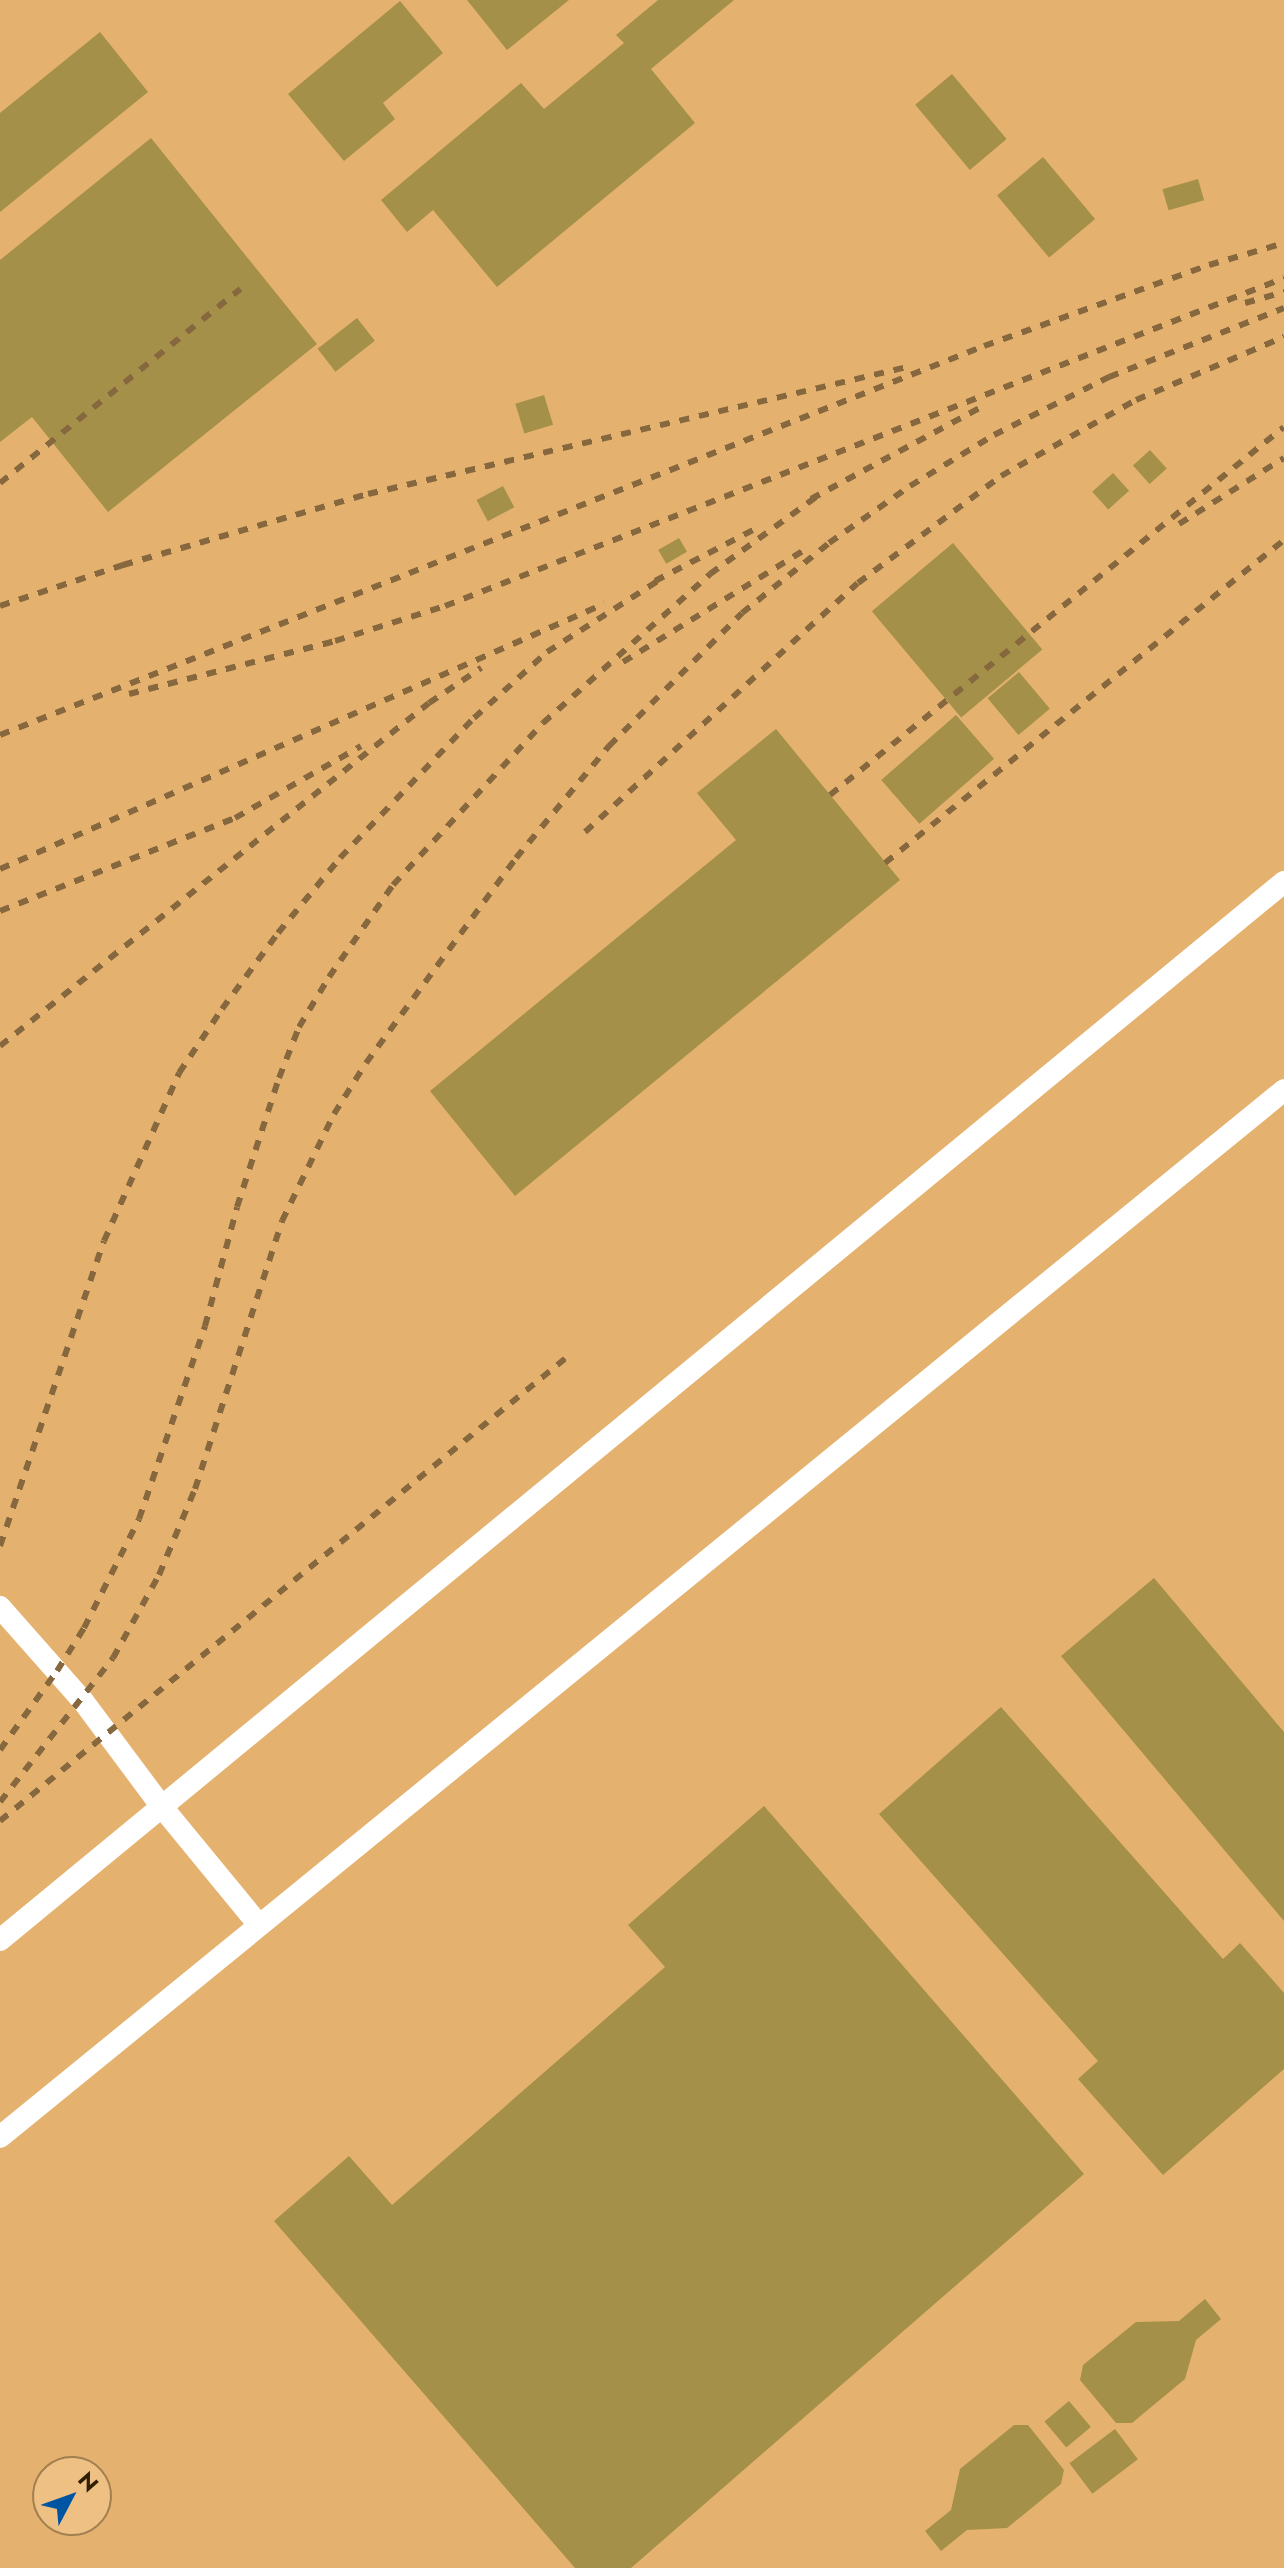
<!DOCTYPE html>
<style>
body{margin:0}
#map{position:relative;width:1284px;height:2568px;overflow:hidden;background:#eec083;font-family:Jost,sans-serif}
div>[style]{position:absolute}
.built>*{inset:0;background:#e4b26e}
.building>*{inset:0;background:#a49049;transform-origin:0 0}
.service>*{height:22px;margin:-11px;padding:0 11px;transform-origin:11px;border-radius:11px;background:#fff}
.rail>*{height:6px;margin-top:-3px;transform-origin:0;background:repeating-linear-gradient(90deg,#86673e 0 10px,transparent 0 20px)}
span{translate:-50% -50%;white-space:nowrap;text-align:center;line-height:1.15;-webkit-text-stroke:8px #eec083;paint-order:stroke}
.north{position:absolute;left:32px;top:2456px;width:80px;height:80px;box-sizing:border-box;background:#eec083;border:2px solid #a27f51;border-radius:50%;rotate:49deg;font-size:22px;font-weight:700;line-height:32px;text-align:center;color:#301e05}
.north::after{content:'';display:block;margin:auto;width:28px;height:36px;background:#0055a3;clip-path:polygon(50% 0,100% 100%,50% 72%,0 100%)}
</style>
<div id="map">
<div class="built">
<div style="clip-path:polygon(evenodd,0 0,1284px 0,1284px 2568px,0 2568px,0 0,48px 2472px,96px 2472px,96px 2520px,48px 2520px,48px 2472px)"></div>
</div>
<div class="building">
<div style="clip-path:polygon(467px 0,569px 0,507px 50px)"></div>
<div style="clip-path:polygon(658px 0,734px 0,651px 69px,695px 123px,497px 287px,433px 210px,407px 232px,381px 200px,521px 83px,544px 109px,624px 43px,616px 35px)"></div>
<div style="clip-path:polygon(400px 1px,443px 53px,383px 103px,395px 119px,344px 161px,288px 94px)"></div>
<div style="clip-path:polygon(100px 32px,148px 92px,0 212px,0 113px)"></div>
<div style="left:952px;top:74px;width:85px;height:48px;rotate:50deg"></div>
<div style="clip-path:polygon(151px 138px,317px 344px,108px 512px,32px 417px,0 442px,0 260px)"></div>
<div style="left:1043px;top:157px;width:81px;height:60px;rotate:50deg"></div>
<div style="left:1198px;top:179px;width:22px;height:37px;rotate:74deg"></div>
<div style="left:357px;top:318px;width:29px;height:50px;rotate:52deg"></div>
<div style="left:544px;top:395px;width:31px;height:30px;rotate:73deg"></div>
<div style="left:1150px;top:450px;width:25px;height:23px;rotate:48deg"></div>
<div style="left:1113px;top:473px;width:24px;height:28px;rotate:48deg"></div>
<div style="left:503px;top:486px;width:24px;height:30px;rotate:62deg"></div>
<div style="left:679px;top:538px;width:16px;height:24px;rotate:60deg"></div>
<div style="left:953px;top:543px;width:139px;height:106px;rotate:50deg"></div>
<div style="left:1019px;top:672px;width:48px;height:41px;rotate:50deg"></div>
<div style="left:956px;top:715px;width:58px;height:99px;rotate:49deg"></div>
<div style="clip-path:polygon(776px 729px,900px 880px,515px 1196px,430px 1091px,736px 840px,697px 793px)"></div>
<div style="clip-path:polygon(1154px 1578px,1284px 1732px,1284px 1921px,1061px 1656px)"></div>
<div style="clip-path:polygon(1001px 1707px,1223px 1959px,1240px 1943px,1284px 1993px,1284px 2069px,1163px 2175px,1078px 2079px,1098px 2061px,879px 1814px)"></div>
<div style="clip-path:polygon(764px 1806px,1084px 2174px,631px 2568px,575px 2568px,274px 2221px,349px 2156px,392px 2205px,665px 1967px,628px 1925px)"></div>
<div style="clip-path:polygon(1205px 2299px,1221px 2319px,1196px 2340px,1185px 2379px,1132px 2423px,1116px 2423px,1080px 2380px,1083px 2365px,1136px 2322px,1179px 2321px)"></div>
<div style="left:1069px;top:2401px;width:34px;height:32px;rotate:50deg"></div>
<div style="clip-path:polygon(1014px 2425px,1028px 2425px,1064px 2470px,1061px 2484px,1007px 2528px,967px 2530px,941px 2551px,925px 2531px,951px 2510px,960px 2469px)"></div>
<div style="left:1115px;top:2429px;width:38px;height:57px;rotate:53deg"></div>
</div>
<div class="service">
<div style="left:0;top:1607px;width:125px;rotate:48.6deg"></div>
<div style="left:83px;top:1701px;width:132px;rotate:53.3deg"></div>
<div style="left:162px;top:1807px;width:153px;rotate:50.6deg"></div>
<div style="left:0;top:1940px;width:1664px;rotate:-39.49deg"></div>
<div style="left:0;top:2137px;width:1657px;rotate:-39.19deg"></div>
</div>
<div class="rail">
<div style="left:1245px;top:303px;width:41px;rotate:-15.8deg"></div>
<div style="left:0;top:483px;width:309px;rotate:-38.9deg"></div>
<div style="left:811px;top:499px;width:196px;rotate:-28.4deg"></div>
<div style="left:1179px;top:524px;width:124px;rotate:-32.2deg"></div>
<div style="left:655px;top:581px;width:113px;rotate:-27.5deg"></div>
<div style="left:0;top:606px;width:130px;rotate:-18.4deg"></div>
<div style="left:123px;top:565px;width:255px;rotate:-16.2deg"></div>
<div style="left:368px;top:494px;width:550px;rotate:-13.25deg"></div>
<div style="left:623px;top:662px;width:211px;rotate:-31.7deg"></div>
<div style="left:129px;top:694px;width:213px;rotate:-14.4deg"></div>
<div style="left:335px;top:641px;width:115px;rotate:-17.7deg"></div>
<div style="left:445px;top:606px;width:901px;rotate:-21.35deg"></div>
<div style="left:0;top:735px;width:1058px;rotate:-21.57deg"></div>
<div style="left:984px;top:346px;width:239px;rotate:-19.8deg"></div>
<div style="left:1209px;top:265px;width:78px;rotate:-16.3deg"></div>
<div style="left:830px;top:795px;width:584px;rotate:-39.03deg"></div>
<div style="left:585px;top:832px;width:369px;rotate:-42.4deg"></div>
<div style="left:858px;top:583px;width:179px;rotate:-36.8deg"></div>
<div style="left:1001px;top:476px;width:155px;rotate:-29.4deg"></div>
<div style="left:1136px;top:400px;width:161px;rotate:-23.1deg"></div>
<div style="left:885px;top:863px;width:513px;rotate:-38.99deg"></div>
<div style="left:0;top:869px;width:660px;rotate:-23.69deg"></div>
<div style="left:0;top:911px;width:253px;rotate:-21.6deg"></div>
<div style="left:235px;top:818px;width:145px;rotate:-29.7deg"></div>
<div style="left:0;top:1046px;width:549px;rotate:-38.64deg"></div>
<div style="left:429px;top:703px;width:63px;rotate:-33.9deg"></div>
<div style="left:0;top:1546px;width:322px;rotate:-71.2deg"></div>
<div style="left:104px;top:1241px;width:184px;rotate:-65.9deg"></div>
<div style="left:179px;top:1073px;width:77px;rotate:-56.1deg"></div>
<div style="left:222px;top:1009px;width:94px;rotate:-53.6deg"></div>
<div style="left:278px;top:933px;width:97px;rotate:-50.4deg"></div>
<div style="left:340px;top:858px;width:194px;rotate:-46.3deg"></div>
<div style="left:474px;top:718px;width:98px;rotate:-42.1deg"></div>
<div style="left:547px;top:652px;width:139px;rotate:-32.7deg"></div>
<div style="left:0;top:1750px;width:97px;rotate:-54.2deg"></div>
<div style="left:57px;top:1671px;width:51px;rotate:-57.9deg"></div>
<div style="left:84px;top:1628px;width:122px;rotate:-63.2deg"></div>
<div style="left:139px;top:1519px;width:204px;rotate:-71.1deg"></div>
<div style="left:205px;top:1326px;width:123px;rotate:-74.9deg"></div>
<div style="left:237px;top:1207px;width:136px;rotate:-72deg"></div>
<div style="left:279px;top:1078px;width:55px;rotate:-68.6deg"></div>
<div style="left:299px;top:1027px;width:58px;rotate:-59deg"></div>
<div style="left:329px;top:977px;width:112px;rotate:-55.2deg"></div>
<div style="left:393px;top:885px;width:221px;rotate:-47.2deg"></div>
<div style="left:543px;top:723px;width:224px;rotate:-41.7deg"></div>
<div style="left:710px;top:574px;width:136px;rotate:-36deg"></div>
<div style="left:0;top:1802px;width:183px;rotate:-51.9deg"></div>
<div style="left:113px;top:1658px;width:95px;rotate:-61deg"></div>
<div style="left:159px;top:1575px;width:93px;rotate:-67.3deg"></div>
<div style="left:195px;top:1489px;width:282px;rotate:-72deg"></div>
<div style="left:282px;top:1221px;width:119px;rotate:-64.1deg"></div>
<div style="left:334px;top:1114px;width:60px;rotate:-57.9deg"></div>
<div style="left:366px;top:1063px;width:254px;rotate:-53.8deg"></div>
<div style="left:516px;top:858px;width:146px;rotate:-50.3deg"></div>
<div style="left:609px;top:746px;width:188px;rotate:-45deg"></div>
<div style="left:742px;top:613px;width:112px;rotate:-38.8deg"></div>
<div style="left:829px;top:543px;width:99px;rotate:-35.1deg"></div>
<div style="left:910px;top:486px;width:98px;rotate:-31.3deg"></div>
<div style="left:994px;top:435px;width:129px;rotate:-26.8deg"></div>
<div style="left:1109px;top:377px;width:188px;rotate:-21.5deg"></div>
<div style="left:0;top:1821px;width:739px;rotate:-39.29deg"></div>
</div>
<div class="north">N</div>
</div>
